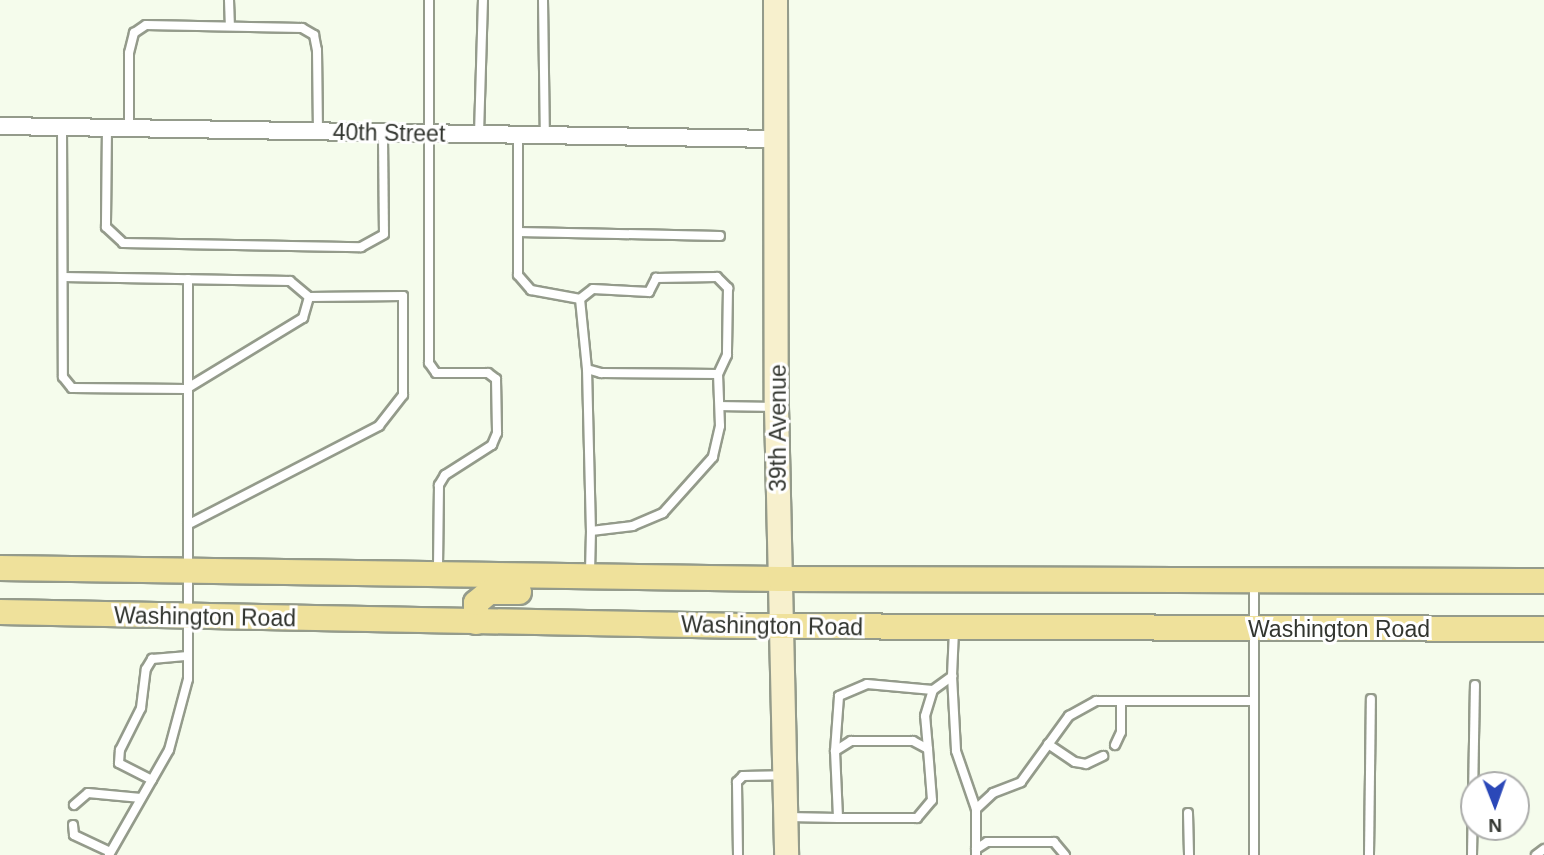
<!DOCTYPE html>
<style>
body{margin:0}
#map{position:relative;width:1544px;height:855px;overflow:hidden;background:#f5fcec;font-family:Arial,sans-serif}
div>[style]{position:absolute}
.roads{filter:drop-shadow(2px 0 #949b8b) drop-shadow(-2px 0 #949b8b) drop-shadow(0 2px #949b8b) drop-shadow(0 -2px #949b8b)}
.lane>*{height:8px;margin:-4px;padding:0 4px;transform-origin:4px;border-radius:4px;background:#fff}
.street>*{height:16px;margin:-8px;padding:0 8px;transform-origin:8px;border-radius:8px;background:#fff}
.secondary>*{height:23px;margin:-11.5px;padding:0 11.5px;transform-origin:11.5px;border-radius:11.5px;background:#f7f0cd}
.primary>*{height:24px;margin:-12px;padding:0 12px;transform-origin:12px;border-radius:12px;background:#efe19b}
span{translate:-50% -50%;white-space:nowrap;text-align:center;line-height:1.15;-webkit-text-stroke:6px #fff;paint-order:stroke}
.street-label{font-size:23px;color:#32352f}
.north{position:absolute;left:1460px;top:771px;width:70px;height:70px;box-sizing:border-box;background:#fff;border:2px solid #adaeac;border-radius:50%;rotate:179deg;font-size:19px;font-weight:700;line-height:28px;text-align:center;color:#32352f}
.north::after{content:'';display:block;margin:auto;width:24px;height:32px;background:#2b48b8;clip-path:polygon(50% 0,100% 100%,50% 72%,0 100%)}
</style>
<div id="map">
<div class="roads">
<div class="lane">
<div style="left:229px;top:0;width:26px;rotate:88deg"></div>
<div style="left:429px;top:0;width:363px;rotate:90deg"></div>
<div style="left:429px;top:363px;width:12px;rotate:55deg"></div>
<div style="left:436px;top:373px;width:52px"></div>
<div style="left:488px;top:373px;width:10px;rotate:37deg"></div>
<div style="left:496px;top:379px;width:54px;rotate:88.9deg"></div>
<div style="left:497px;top:433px;width:13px;rotate:113deg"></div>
<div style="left:492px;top:445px;width:56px;rotate:147.4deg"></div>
<div style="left:445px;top:475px;width:12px;rotate:121deg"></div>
<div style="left:439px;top:485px;width:87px;rotate:90.7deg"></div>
<div style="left:543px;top:0;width:135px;rotate:89.2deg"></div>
<div style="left:62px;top:127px;width:250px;rotate:89.8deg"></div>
<div style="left:63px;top:377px;width:14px;rotate:51deg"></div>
<div style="left:72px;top:388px;width:114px;rotate:0.5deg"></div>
<div style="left:186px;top:389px;width:137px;rotate:-31.3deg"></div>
<div style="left:303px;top:318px;width:22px;rotate:-74deg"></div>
<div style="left:309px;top:297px;width:94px;rotate:-0.6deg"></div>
<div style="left:403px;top:296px;width:99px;rotate:90deg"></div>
<div style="left:403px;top:395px;width:39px;rotate:128deg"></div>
<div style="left:379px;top:426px;width:214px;rotate:152.7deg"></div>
<div style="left:107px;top:127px;width:100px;rotate:90.6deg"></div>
<div style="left:106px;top:227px;width:23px;rotate:43deg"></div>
<div style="left:123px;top:243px;width:238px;rotate:1deg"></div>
<div style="left:361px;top:247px;width:26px;rotate:-29deg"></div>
<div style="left:384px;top:234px;width:102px;rotate:-90.6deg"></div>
<div style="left:129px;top:128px;width:75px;rotate:-90deg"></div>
<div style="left:129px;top:53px;width:21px;rotate:-76deg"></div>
<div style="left:134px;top:33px;width:14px;rotate:-34deg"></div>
<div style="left:146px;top:25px;width:156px;rotate:1.1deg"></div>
<div style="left:302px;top:28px;width:14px;rotate:30deg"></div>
<div style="left:314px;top:35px;width:15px;rotate:79deg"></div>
<div style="left:317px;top:50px;width:81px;rotate:89.3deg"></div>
<div style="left:479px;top:134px;width:134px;rotate:-88.3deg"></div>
<div style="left:518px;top:135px;width:140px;rotate:90deg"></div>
<div style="left:518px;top:275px;width:20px;rotate:49deg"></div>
<div style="left:531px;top:290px;width:50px;rotate:10.4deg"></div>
<div style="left:580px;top:299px;width:70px;rotate:84.3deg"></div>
<div style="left:587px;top:369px;width:15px;rotate:16deg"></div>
<div style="left:601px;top:373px;width:117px;rotate:0.5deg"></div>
<div style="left:718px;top:374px;width:52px;rotate:87.8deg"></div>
<div style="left:720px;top:426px;width:32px;rotate:103deg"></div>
<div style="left:713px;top:457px;width:75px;rotate:131.8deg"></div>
<div style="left:663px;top:513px;width:33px;rotate:157deg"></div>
<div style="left:633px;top:526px;width:42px;rotate:173.2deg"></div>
<div style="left:591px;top:531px;width:41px;rotate:91.4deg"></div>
<div style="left:518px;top:232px;width:202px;rotate:1.1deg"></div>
<div style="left:63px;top:277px;width:227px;rotate:1deg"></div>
<div style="left:290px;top:281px;width:25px;rotate:40deg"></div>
<div style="left:580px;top:299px;width:16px;rotate:-38deg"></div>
<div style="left:593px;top:289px;width:56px;rotate:3.1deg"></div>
<div style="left:649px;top:292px;width:16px;rotate:-63deg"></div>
<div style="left:656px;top:278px;width:61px;rotate:-0.9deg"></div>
<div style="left:717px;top:277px;width:16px;rotate:45deg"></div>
<div style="left:728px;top:288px;width:67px;rotate:90.9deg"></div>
<div style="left:727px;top:355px;width:21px;rotate:115deg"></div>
<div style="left:587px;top:369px;width:162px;rotate:88.6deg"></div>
<div style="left:721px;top:406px;width:53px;rotate:1.1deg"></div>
<div style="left:952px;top:676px;width:75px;rotate:86.9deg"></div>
<div style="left:956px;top:751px;width:61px;rotate:71deg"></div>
<div style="left:976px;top:809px;width:46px;rotate:90deg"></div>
<div style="left:1048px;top:744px;width:32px;rotate:34deg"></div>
<div style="left:1075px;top:762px;width:11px;rotate:10deg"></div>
<div style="left:1086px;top:764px;width:19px;rotate:-25deg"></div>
<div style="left:1115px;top:745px;width:14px;rotate:-65deg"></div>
<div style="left:1121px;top:732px;width:31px;rotate:-90deg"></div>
<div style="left:928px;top:749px;width:33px;rotate:-95deg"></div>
<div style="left:925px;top:716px;width:27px;rotate:-73deg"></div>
<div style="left:933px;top:690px;width:24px;rotate:-36deg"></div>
<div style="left:952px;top:676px;width:45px;rotate:-87.5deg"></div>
<div style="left:835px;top:751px;width:55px;rotate:-85.8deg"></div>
<div style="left:839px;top:696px;width:30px;rotate:-23deg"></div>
<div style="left:867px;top:684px;width:66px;rotate:5.2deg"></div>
<div style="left:152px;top:780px;width:37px;rotate:-153deg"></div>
<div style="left:119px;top:763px;width:13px;rotate:-86deg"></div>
<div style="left:120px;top:750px;width:47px;rotate:-63.4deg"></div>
<div style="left:141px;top:708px;width:39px;rotate:-83deg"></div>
<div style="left:146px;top:669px;width:12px;rotate:-59deg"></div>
<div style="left:152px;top:659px;width:36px;rotate:-5deg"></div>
<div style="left:74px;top:805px;width:18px;rotate:-41deg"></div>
<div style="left:88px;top:793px;width:53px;rotate:5.4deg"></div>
<div style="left:976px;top:809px;width:23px;rotate:-43deg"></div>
<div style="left:993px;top:793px;width:30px;rotate:-21deg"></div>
<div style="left:1021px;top:782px;width:82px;rotate:-54deg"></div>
<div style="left:1069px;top:716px;width:31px;rotate:-29deg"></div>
<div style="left:1096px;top:701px;width:157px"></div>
<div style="left:1188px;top:813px;width:42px;rotate:88.6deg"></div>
<div style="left:788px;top:817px;width:50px;rotate:1.1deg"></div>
<div style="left:838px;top:818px;width:79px"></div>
<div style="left:917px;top:818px;width:23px;rotate:-50deg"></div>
<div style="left:932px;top:800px;width:51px;rotate:-94.5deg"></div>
<div style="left:928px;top:749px;width:17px;rotate:-152deg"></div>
<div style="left:913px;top:741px;width:62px;rotate:180deg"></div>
<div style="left:851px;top:741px;width:19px;rotate:148deg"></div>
<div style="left:835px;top:751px;width:67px;rotate:87.4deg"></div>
<div style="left:73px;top:825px;width:10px;rotate:84deg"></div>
<div style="left:74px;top:835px;width:38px;rotate:25deg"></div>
<div style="left:976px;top:849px;width:13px;rotate:-32deg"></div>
<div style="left:987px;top:842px;width:67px"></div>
<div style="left:1054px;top:842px;width:17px;rotate:50deg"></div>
<div style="left:109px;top:855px;width:121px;rotate:-60.3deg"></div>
<div style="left:169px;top:750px;width:73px;rotate:-75deg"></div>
<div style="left:188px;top:679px;width:400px;rotate:-90deg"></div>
<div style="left:738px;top:855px;width:73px;rotate:-90.8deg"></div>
<div style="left:737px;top:782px;width:8px;rotate:-45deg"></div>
<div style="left:743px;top:776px;width:39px;rotate:-1deg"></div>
<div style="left:1254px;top:855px;width:274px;rotate:-90deg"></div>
<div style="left:1369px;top:855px;width:156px;rotate:-89.3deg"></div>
<div style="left:1472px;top:855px;width:170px;rotate:-89deg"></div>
<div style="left:1536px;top:855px;width:10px;rotate:-37deg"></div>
</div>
<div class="street">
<div style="left:0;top:126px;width:778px;rotate:0.96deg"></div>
</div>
<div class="secondary">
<div style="left:775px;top:0;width:407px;rotate:89.9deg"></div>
<div style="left:776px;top:407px;width:448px;rotate:88.7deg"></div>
</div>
<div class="primary">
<div style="left:0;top:568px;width:780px;rotate:0.81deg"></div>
<div style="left:780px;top:579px;width:764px;rotate:0.15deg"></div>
<div style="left:0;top:612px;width:744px;rotate:1.08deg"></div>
<div style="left:744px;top:626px;width:800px;rotate:0.21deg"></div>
<div style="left:476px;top:622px;width:19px;rotate:-90deg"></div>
<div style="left:476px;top:603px;width:17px;rotate:-40deg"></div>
<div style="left:489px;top:592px;width:30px"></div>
</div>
</div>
<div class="street-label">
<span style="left:389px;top:133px;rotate:1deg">40th Street</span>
<span style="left:778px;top:428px;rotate:-90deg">39th Avenue</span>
<span style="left:205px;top:617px;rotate:1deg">Washington Road</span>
<span style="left:772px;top:626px;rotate:1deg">Washington Road</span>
<span style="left:1339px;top:629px">Washington Road</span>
</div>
<div class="north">N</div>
</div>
